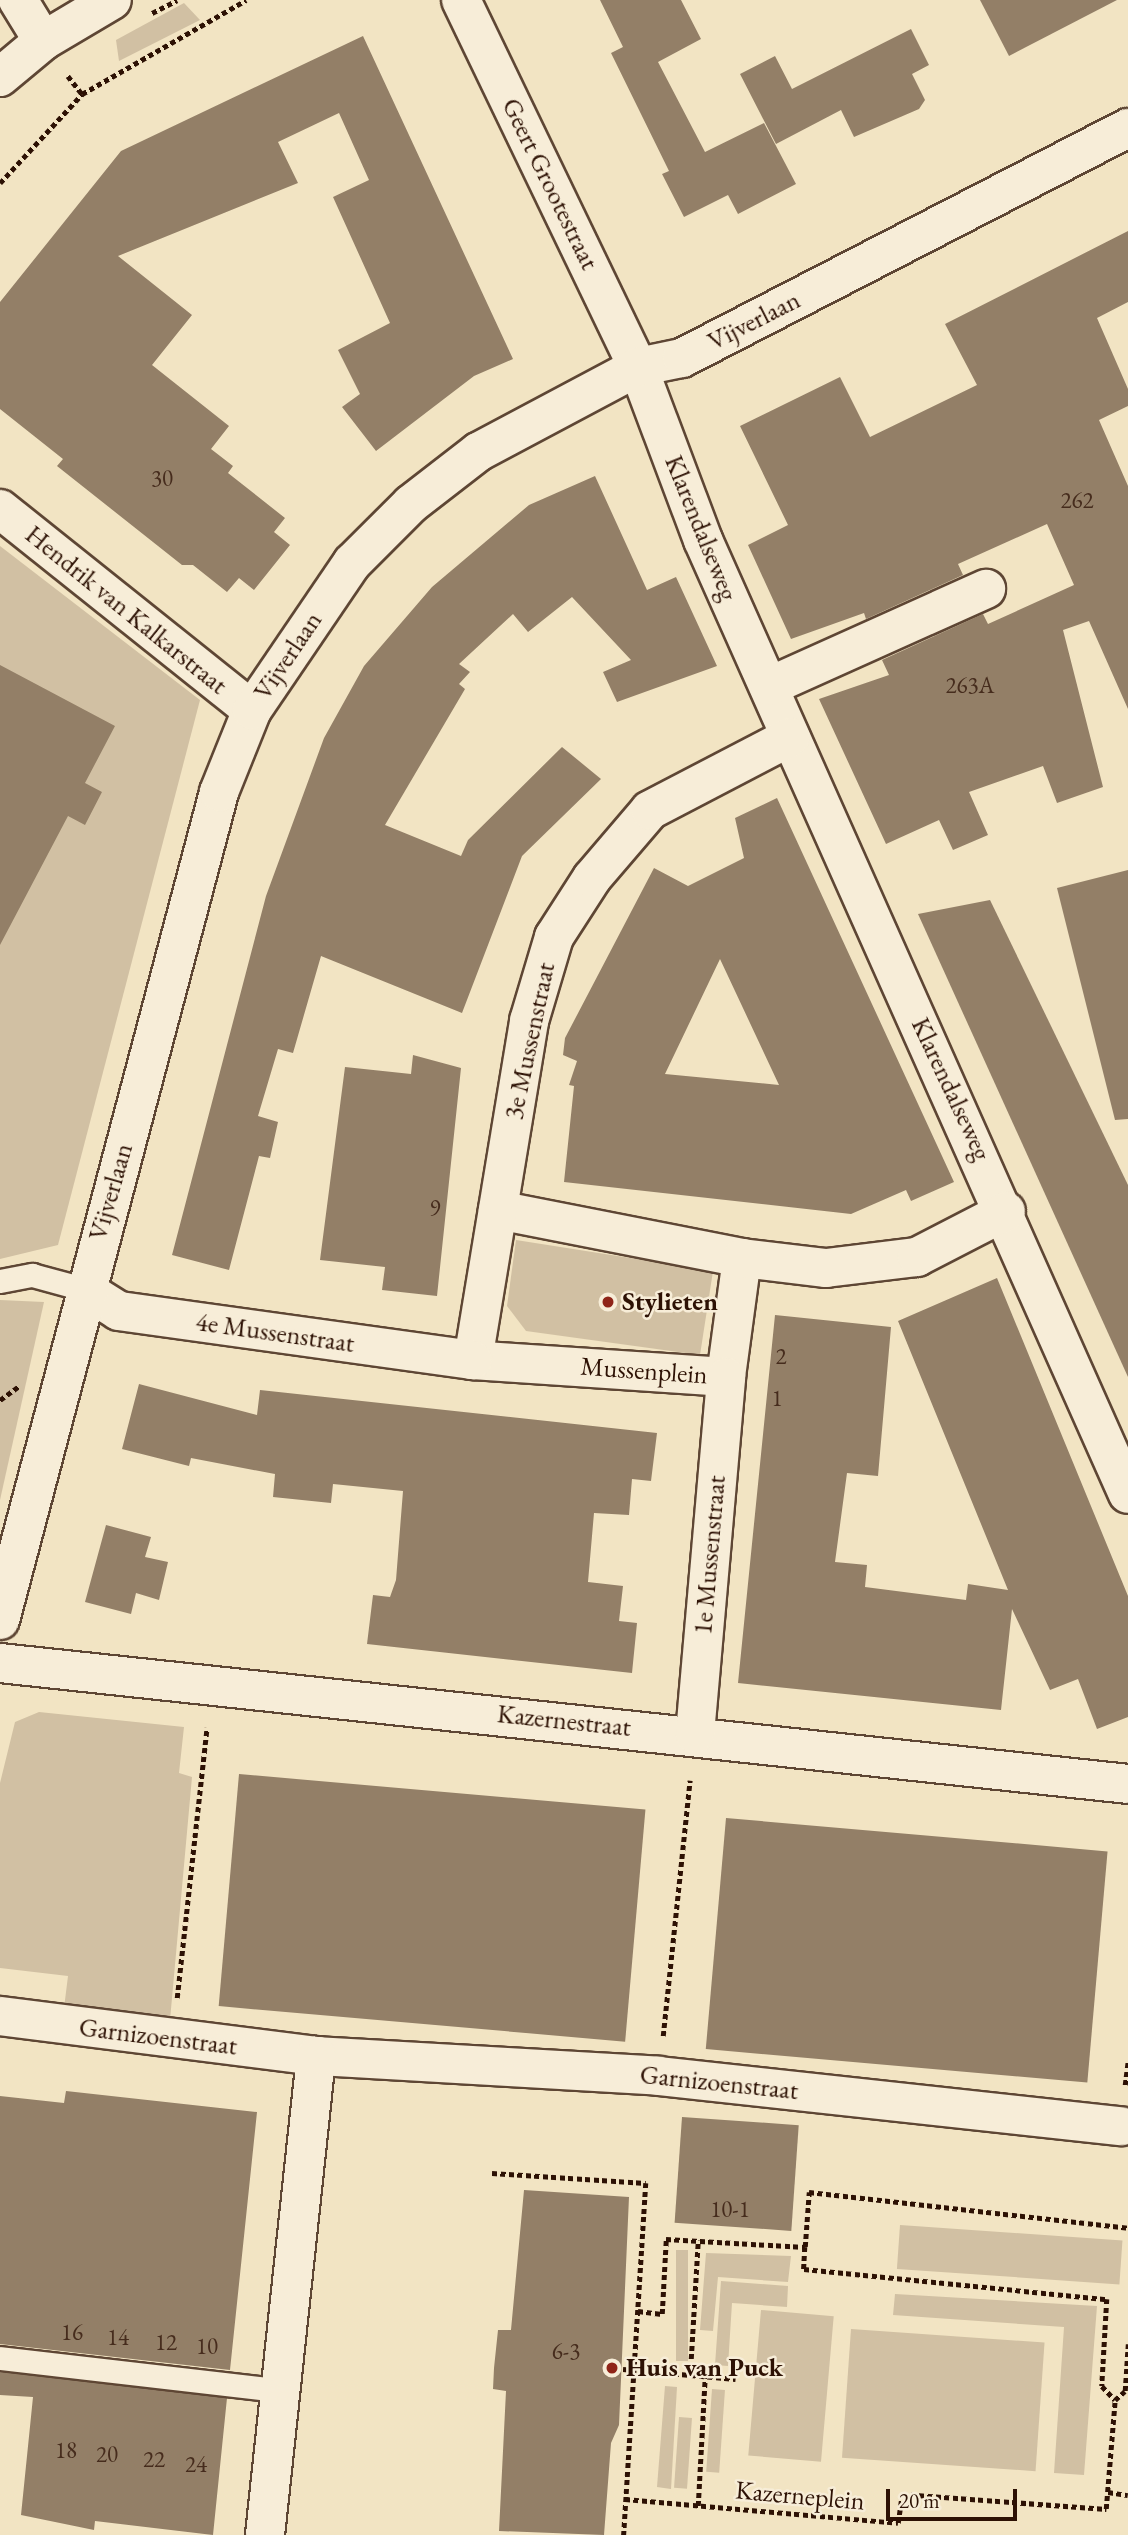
<!DOCTYPE html>
<style>
body{margin:0}
#map{position:relative;width:1128px;height:2535px;overflow:hidden;background:#f2e4c3;font-family:"EB Garamond",serif}
div>[style]{position:absolute}
.green>*{inset:0;background:#d1c0a3;transform-origin:0 0}
.building>*{inset:0;background:#937f67;transform-origin:0 0}
.path>*{height:4.5px;margin-top:-2.25px;transform-origin:0;background:repeating-linear-gradient(90deg,#2d1104 0 5px,transparent 0 8.5px)}
.roads{filter:drop-shadow(2px 0 #5e4634) drop-shadow(-2px 0 #5e4634) drop-shadow(0 2px #5e4634) drop-shadow(0 -2px #5e4634)}
.service>*{height:23px;margin:-11.5px;padding:0 11.5px;transform-origin:11.5px;border-radius:11.5px;background:#f7edd8}
.minor>*{height:38px;margin:-19px;padding:0 19px;transform-origin:19px;border-radius:19px;background:#f7edd8}
.tertiary>*{height:38px;margin:-19px;padding:0 19px;transform-origin:19px;border-radius:19px;background:#f7edd8}
.dots>*{width:19px;height:19px;translate:-50% -50%;box-sizing:border-box;border:4px solid #f7edd8;border-radius:50%}
span{translate:-50% -50%;white-space:nowrap;text-align:center;line-height:1.15;-webkit-text-stroke:5px #f7edd8;paint-order:stroke}
.number-label{font-size:23px;color:#462c1d}
.number-label span{-webkit-text-stroke-width:0}
.street-label{font-size:26px;color:#2d1104}
.poi-label{font-size:26px;color:#2d1104;font-weight:700}
.left{translate:0 -50%;text-align:left}
.scale{position:absolute;left:886px;top:2489px;width:131px;height:32px;box-sizing:border-box;border:4px solid #2d1104;border-top:0;padding-left:9px;font-size:21px;line-height:24px;white-space:nowrap;color:#2d1104;-webkit-text-stroke:5px #f7edd8;paint-order:stroke}
</style>
<div id="map">
<div class="green">
<div style="clip-path:polygon(184px 3px,200px 20px,119px 61px,116px 40px)"></div>
<div style="clip-path:polygon(0 546px,200px 700px,58px 1245px,0 1259px)"></div>
<div style="clip-path:polygon(516px 1240px,713px 1271px,700px 1355px,526px 1331px,507px 1306px)"></div>
<div style="clip-path:polygon(0 1300px,44px 1302px,0 1500px)"></div>
<div style="clip-path:polygon(39px 1712px,184px 1727px,179px 1773px,192px 1777px,170px 2020px,64px 2008px,68px 1976px,0 1968px,0 1783px,15px 1722px)"></div>
<div style="left:900px;top:2225px;width:223px;height:44px;rotate:4deg"></div>
<div style="left:676px;top:2250px;width:12px;height:111px"></div>
<div style="clip-path:polygon(706px 2253px,791px 2256px,788px 2282px,718px 2277px,713px 2331px,700px 2330px)"></div>
<div style="clip-path:polygon(721px 2281px,788px 2286px,787px 2307px,732px 2303px,728px 2366px,715px 2365px)"></div>
<div style="clip-path:polygon(895px 2294px,1097px 2306px,1084px 2475px,1054px 2473px,1064px 2327px,893px 2315px)"></div>
<div style="left:761px;top:2310px;width:73px;height:146px;rotate:5deg"></div>
<div style="left:851px;top:2329px;width:194px;height:129px;rotate:4deg"></div>
<div style="clip-path:polygon(665px 2386px,677px 2387px,671px 2489px,657px 2487px)"></div>
<div style="left:712px;top:2389px;width:13px;height:83px;rotate:4deg"></div>
<div style="left:679px;top:2417px;width:13px;height:71px;rotate:4deg"></div>
</div>
<div class="building">
<div style="clip-path:polygon(600px 0,681px 0,701px 39px,658px 62px,705px 152px,764px 123px,796px 184px,738px 214px,728px 195px,684px 217px,662px 174px,669px 171px,611px 53px,623px 47px)"></div>
<div style="clip-path:polygon(980px 0,1117px 0,1009px 56px)"></div>
<div style="clip-path:polygon(911px 29px,929px 65px,912px 74px,925px 100px,919px 109px,854px 137px,841px 110px,776px 144px,740px 74px,775px 56px,792px 89px)"></div>
<div style="clip-path:polygon(363px 36px,513px 359px,474px 376px,376px 451px,342px 407px,360px 394px,338px 350px,390px 323px,333px 197px,369px 180px,339px 113px,278px 142px,298px 183px,118px 256px,192px 315px,152px 365px,229px 426px,211px 449px,233px 466px,228px 473px,285px 518px,274px 532px,290px 545px,254px 590px,239px 578px,227px 592px,193px 565px,182px 565px,57px 466px,63px 459px,0 409px,0 302px,121px 151px)"></div>
<div style="clip-path:polygon(1128px 231px,1128px 302px,1097px 318px,1128px 389px,1128px 406px,1099px 420px,1128px 486px,1128px 709px,1089px 621px,1063px 630px,1103px 787px,1057px 803px,1043px 766px,969px 792px,988px 835px,953px 850px,939px 820px,886px 844px,819px 699px,889px 675px,882px 660px,983px 614px,988px 624px,1074px 585px,1047px 524px,958px 564px,963px 575px,866px 619px,864px 613px,791px 639px,748px 545px,788px 525px,740px 426px,840px 377px,870px 437px,977px 385px,945px 324px)"></div>
<div style="clip-path:polygon(595px 476px,647px 590px,676px 577px,717px 666px,617px 702px,603px 672px,631px 660px,572px 597px,528px 632px,513px 614px,459px 664px,470px 672px,459px 684px,465px 689px,385px 825px,461px 856px,468px 840px,562px 747px,601px 779px,522px 856px,462px 1013px,321px 956px,293px 1053px,278px 1049px,258px 1116px,278px 1122px,270px 1158px,259px 1156px,229px 1270px,172px 1255px,266px 896px,324px 738px,364px 666px,432px 587px,529px 505px)"></div>
<div style="clip-path:polygon(0 665px,115px 726px,85px 783px,102px 792px,85px 825px,68px 816px,0 945px)"></div>
<div style="clip-path:polygon(evenodd,777px 798px,954px 1182px,911px 1201px,906px 1190px,851px 1214px,564px 1182px,574px 1086px,569px 1085px,577px 1061px,563px 1055px,565px 1038px,654px 868px,688px 886px,744px 858px,735px 818px,777px 798px,720px 959px,779px 1085px,665px 1074px,720px 959px)"></div>
<div style="clip-path:polygon(1128px 870px,1128px 1119px,1115px 1120px,1057px 888px)"></div>
<div style="clip-path:polygon(990px 900px,1128px 1185px,1128px 1377px,918px 914px)"></div>
<div style="clip-path:polygon(413px 1055px,461px 1068px,437px 1296px,382px 1290px,385px 1267px,320px 1260px,345px 1067px,411px 1074px)"></div>
<div style="clip-path:polygon(997px 1278px,1128px 1596px,1128px 1717px,1097px 1729px,1078px 1679px,1050px 1690px,1012px 1609px,1001px 1710px,738px 1683px,775px 1315px,891px 1327px,878px 1476px,847px 1473px,835px 1562px,867px 1565px,865px 1587px,966px 1600px,968px 1584px,1008px 1590px,898px 1321px)"></div>
<div style="clip-path:polygon(139px 1384px,257px 1415px,260px 1390px,657px 1433px,651px 1481px,632px 1479px,629px 1515px,594px 1513px,588px 1582px,623px 1586px,619px 1621px,637px 1623px,632px 1673px,367px 1644px,373px 1595px,390px 1597px,396px 1580px,403px 1491px,333px 1484px,331px 1503px,273px 1497px,275px 1474px,191px 1458px,189px 1466px,122px 1449px)"></div>
<div style="clip-path:polygon(106px 1525px,151px 1537px,145px 1557px,168px 1562px,159px 1600px,136px 1593px,131px 1614px,85px 1602px)"></div>
<div style="left:239px;top:1774px;width:408px;height:233px;rotate:5deg"></div>
<div style="left:726px;top:1818px;width:383px;height:232px;rotate:5deg"></div>
<div style="clip-path:polygon(66px 2091px,257px 2112px,230px 2370px,0 2344px,0 2096px,64px 2103px)"></div>
<div style="left:682px;top:2117px;width:117px;height:106px;rotate:4deg"></div>
<div style="clip-path:polygon(524px 2190px,629px 2197px,619px 2425px,611px 2443px,604px 2535px,499px 2531px,506px 2391px,493px 2389px,494px 2368px,498px 2330px,511px 2330px)"></div>
<div style="clip-path:polygon(0 2372px,227px 2398px,213px 2535px,95px 2521px,94px 2530px,21px 2515px,33px 2397px,0 2395px)"></div>
</div>
<div class="path">
<div style="left:152px;top:13px;width:28px;rotate:-27deg"></div>
<div style="left:68px;top:76px;width:23px;rotate:52deg"></div>
<div style="left:0;top:183px;width:121px;rotate:-47.3deg"></div>
<div style="left:82px;top:94px;width:189px;rotate:-29.8deg"></div>
<div style="left:0;top:1400px;width:24px;rotate:-36deg"></div>
<div style="left:177px;top:1998px;width:272px;rotate:-83.7deg"></div>
<div style="left:663px;top:2036px;width:257px;rotate:-84deg"></div>
<div style="left:1125px;top:2085px;width:25px;rotate:-83deg"></div>
<div style="left:492px;top:2173px;width:154px;rotate:3.7deg"></div>
<div style="left:646px;top:2183px;width:353px;rotate:93.6deg"></div>
<div style="left:805px;top:2247px;width:22px;rotate:93deg"></div>
<div style="left:804px;top:2269px;width:304px;rotate:5.7deg"></div>
<div style="left:1107px;top:2299px;width:87px;rotate:93.3deg"></div>
<div style="left:1102px;top:2386px;width:19px;rotate:47deg"></div>
<div style="left:638px;top:2311px;width:24px;rotate:7deg"></div>
<div style="left:662px;top:2314px;width:75px;rotate:-86.9deg"></div>
<div style="left:666px;top:2239px;width:139px;rotate:3.3deg"></div>
<div style="left:805px;top:2247px;width:55px;rotate:-85.8deg"></div>
<div style="left:809px;top:2192px;width:321px;rotate:6.4deg"></div>
<div style="left:623px;top:2369px;width:113px;rotate:5.1deg"></div>
<div style="left:690px;top:2376px;width:136px;rotate:-86.6deg"></div>
<div style="left:1108px;top:2492px;width:20px;rotate:9deg"></div>
<div style="left:625px;top:2499px;width:274px;rotate:5deg"></div>
<div style="left:898px;top:2523px;width:29px;rotate:-82deg"></div>
<div style="left:902px;top:2494px;width:205px;rotate:4.2deg"></div>
<div style="left:1106px;top:2509px;width:109px;rotate:-85.3deg"></div>
<div style="left:1115px;top:2400px;width:13px;rotate:-42deg"></div>
<div style="left:1125px;top:2391px;width:47px;rotate:-86.3deg"></div>
<div style="left:698px;top:2506px;width:129px;rotate:-86.9deg"></div>
</div>
<div class="roads">
<div class="service">
<div style="left:0;top:1281px;width:33px;rotate:-11deg"></div>
<div style="left:32px;top:1275px;width:54px;rotate:15.1deg"></div>
<div style="left:0;top:2358px;width:279px;rotate:6.6deg"></div>
</div>
<div class="minor">
<div style="left:18px;top:0;width:48px;rotate:58.6deg"></div>
<div style="left:461px;top:0;width:407px;rotate:64.3deg"></div>
<div style="left:638px;top:367px;width:185px;rotate:69.4deg"></div>
<div style="left:703px;top:540px;width:1044px;rotate:65.99deg"></div>
<div style="left:0;top:509px;width:322px;rotate:38.6deg"></div>
<div style="left:770px;top:686px;width:237px;rotate:-24.2deg"></div>
<div style="left:498px;top:1210px;width:249px;rotate:11.1deg"></div>
<div style="left:742px;top:1258px;width:120px;rotate:97.7deg"></div>
<div style="left:726px;top:1377px;width:254px;rotate:-176.2deg"></div>
<div style="left:473px;top:1360px;width:344px;rotate:-80.6deg"></div>
<div style="left:529px;top:1021px;width:88px;rotate:-73.4deg"></div>
<div style="left:554px;top:937px;width:70px;rotate:-57.2deg"></div>
<div style="left:592px;top:878px;width:89px;rotate:-49.5deg"></div>
<div style="left:650px;top:810px;width:158px;rotate:-27.5deg"></div>
<div style="left:742px;top:1258px;width:85px;rotate:6.8deg"></div>
<div style="left:826px;top:1268px;width:92px;rotate:-6.9deg"></div>
<div style="left:917px;top:1257px;width:100px;rotate:-27.3deg"></div>
<div style="left:84px;top:1289px;width:41px;rotate:32.2deg"></div>
<div style="left:119px;top:1311px;width:357px;rotate:7.9deg"></div>
<div style="left:0;top:1620px;width:856px;rotate:-75.18deg"></div>
<div style="left:219px;top:792px;width:88px;rotate:-68.1deg"></div>
<div style="left:252px;top:710px;width:178px;rotate:-55.8deg"></div>
<div style="left:352px;top:563px;width:83px;rotate:-45deg"></div>
<div style="left:411px;top:504px;width:85px;rotate:-37.8deg"></div>
<div style="left:478px;top:452px;width:181px;rotate:-28deg"></div>
<div style="left:638px;top:367px;width:45px;rotate:-11.6deg"></div>
<div style="left:682px;top:358px;width:502px;rotate:-27.28deg"></div>
<div style="left:0;top:1663px;width:1134px;rotate:6.12deg"></div>
<div style="left:695px;top:1734px;width:358px;rotate:-85deg"></div>
<div style="left:0;top:2016px;width:319px;rotate:7.2deg"></div>
<div style="left:316px;top:2056px;width:343px;rotate:3.3deg"></div>
<div style="left:658px;top:2076px;width:466px;rotate:6.2deg"></div>
<div style="left:265px;top:2535px;width:482px;rotate:-83.9deg"></div>
</div>
<div class="tertiary">
<div style="left:0;top:77px;width:56px;rotate:-39.9deg"></div>
<div style="left:43px;top:41px;width:80px;rotate:-30.7deg"></div>
</div>
</div>
<div class="dots">
<div style="left:608px;top:1302px;background:#8f2418"></div>
<div style="left:612px;top:2368px;background:#8f2418"></div>
</div>
<div class="number-label">
<span style="left:162px;top:478px">30</span>
<span style="left:1077px;top:500px">262</span>
<span style="left:970px;top:685px">263A</span>
<span style="left:435px;top:1208px">9</span>
<span style="left:781px;top:1356px">2</span>
<span style="left:777px;top:1398px">1</span>
<span style="left:730px;top:2209px">10-1</span>
<span style="left:72px;top:2332px">16</span>
<span style="left:118px;top:2337px">14</span>
<span style="left:166px;top:2342px">12</span>
<span style="left:207px;top:2346px">10</span>
<span style="left:566px;top:2351px">6-3</span>
<span style="left:66px;top:2450px">18</span>
<span style="left:107px;top:2454px">20</span>
<span style="left:154px;top:2459px">22</span>
<span style="left:196px;top:2464px">24</span>
</div>
<div class="street-label">
<span style="left:550px;top:184px;rotate:64deg">Geert Grootestraat</span>
<span style="left:754px;top:321px;rotate:-27deg">Vijverlaan</span>
<span style="left:701px;top:528px;rotate:68deg">Klarendalseweg</span>
<span style="left:126px;top:610px;rotate:39deg">Hendrik van Kalkarstraat</span>
<span style="left:288px;top:656px;rotate:-56deg">Vijverlaan</span>
<span style="left:530px;top:1041px;rotate:-78deg">3e Mussenstraat</span>
<span style="left:951px;top:1089px;rotate:65deg">Klarendalseweg</span>
<span style="left:111px;top:1192px;rotate:-74deg">Vijverlaan</span>
<span style="left:275px;top:1333px;rotate:8deg">4e Mussenstraat</span>
<span style="left:644px;top:1371px;rotate:4deg">Mussenplein</span>
<span style="left:710px;top:1555px;rotate:-85deg">1e Mussenstraat</span>
<span style="left:564px;top:1721px;rotate:6deg">Kazernestraat</span>
<span style="left:158px;top:2037px;rotate:7deg">Garnizoenstraat</span>
<span style="left:719px;top:2083px;rotate:6deg">Garnizoenstraat</span>
<span style="left:800px;top:2496px;rotate:5deg">Kazerneplein</span>
</div>
<div class="poi-label">
<span class="left" style="left:622px;top:1302px">Stylieten</span>
<span class="left" style="left:626px;top:2368px">Huis van Puck</span>
</div>
<div class="scale">20 m</div>
</div>
